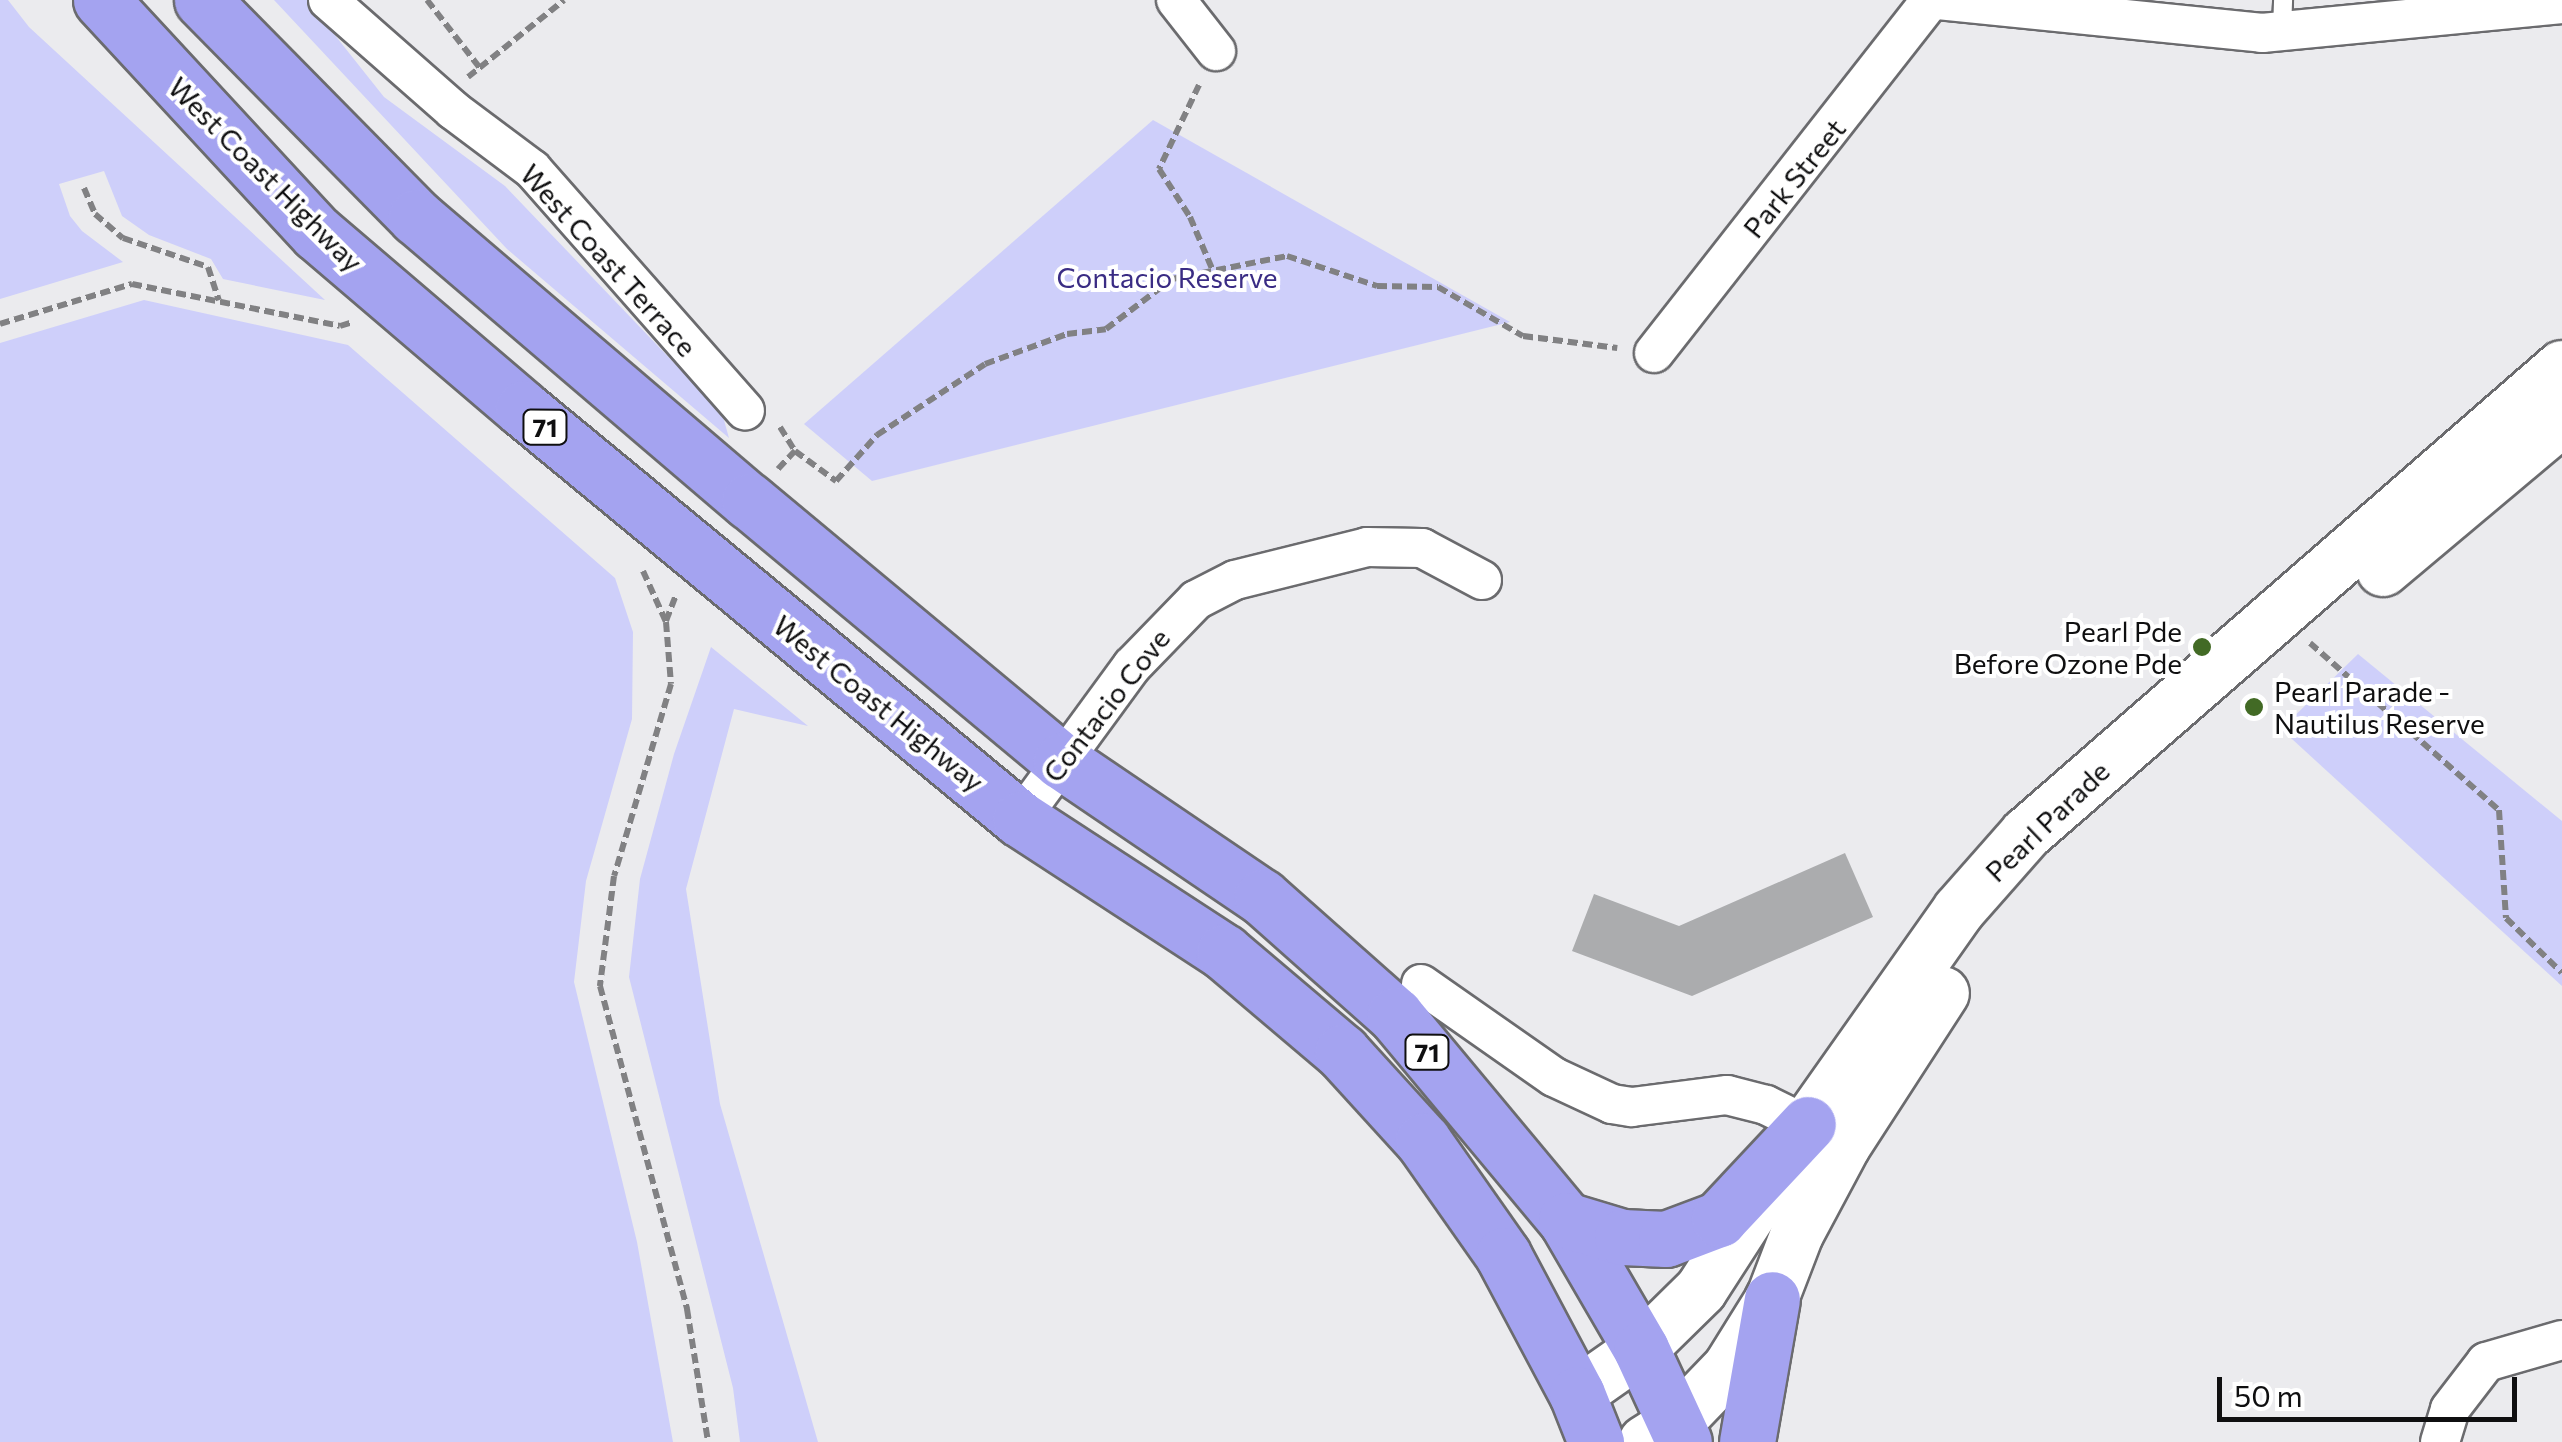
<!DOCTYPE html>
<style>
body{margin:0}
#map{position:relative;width:2562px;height:1442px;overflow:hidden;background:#ebebee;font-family:Commissioner,sans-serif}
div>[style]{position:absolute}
.green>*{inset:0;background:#cecffa}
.building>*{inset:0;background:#abacae}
.path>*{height:6px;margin-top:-3px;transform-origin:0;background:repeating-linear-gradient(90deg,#818183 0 10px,transparent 0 15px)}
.roads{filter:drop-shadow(2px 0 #6b6b6e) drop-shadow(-2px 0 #6b6b6e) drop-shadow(0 2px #6b6b6e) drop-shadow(0 -2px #6b6b6e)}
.lane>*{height:18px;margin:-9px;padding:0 9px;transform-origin:9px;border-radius:9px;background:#fff}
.street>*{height:38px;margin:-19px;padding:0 19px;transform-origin:19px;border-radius:19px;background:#fff}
.secondary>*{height:52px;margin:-26px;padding:0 26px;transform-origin:26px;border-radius:26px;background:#fff}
.highway>*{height:55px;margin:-27.5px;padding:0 27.5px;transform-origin:27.5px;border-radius:27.5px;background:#a4a3f0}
.dots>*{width:28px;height:28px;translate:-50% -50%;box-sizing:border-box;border:5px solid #fff;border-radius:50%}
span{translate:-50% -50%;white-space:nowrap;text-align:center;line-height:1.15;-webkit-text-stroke:8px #fff;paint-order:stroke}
.shield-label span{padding:2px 8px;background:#fff;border:2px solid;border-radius:8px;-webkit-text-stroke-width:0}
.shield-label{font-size:25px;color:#0f0f10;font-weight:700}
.street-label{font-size:28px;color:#0f0f10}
.park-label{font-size:28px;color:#3a2c84}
.poi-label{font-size:28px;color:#0f0f10}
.right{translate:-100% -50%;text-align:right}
.left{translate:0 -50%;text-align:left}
.scale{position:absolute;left:2217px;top:1377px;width:300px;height:45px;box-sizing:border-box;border:5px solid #0f0f10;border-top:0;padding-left:12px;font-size:30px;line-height:35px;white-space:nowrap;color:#0f0f10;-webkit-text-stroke:8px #fff;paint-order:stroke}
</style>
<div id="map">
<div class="green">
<div style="clip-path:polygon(0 0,8px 0,29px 27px,325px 300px,223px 279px,211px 259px,149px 235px,122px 216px,104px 171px,59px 184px,70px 216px,82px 231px,123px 262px,0 299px)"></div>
<div style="clip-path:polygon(274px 0,307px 0,384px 97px,505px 186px,722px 413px,729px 438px,507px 249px)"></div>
<div style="clip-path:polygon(1153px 120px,1510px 322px,872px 481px,804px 424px)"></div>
<div style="clip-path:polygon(144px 300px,348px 345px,615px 578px,633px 632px,632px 719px,586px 881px,574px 982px,637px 1242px,673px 1442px,0 1442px,0 343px)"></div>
<div style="clip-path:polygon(711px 647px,808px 726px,734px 709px,686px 889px,720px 1104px,818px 1442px,740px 1442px,733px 1388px,629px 977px,640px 879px,674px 754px)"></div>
<div style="clip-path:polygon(2358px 654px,2562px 821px,2562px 986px,2281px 729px)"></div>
</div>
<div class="building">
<div style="clip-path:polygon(1845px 853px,1873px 917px,1692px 996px,1572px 951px,1594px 894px,1679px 926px)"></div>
</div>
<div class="path">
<div style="left:427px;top:0;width:86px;rotate:52.1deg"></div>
<div style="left:468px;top:77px;width:123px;rotate:-38.7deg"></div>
<div style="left:1199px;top:85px;width:93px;rotate:115.5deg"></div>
<div style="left:1159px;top:169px;width:57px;rotate:57.1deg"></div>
<div style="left:1190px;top:217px;width:59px;rotate:66.9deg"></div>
<div style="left:84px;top:188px;width:28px;rotate:67deg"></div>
<div style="left:95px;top:214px;width:37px;rotate:41deg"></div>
<div style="left:123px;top:238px;width:90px;rotate:18.8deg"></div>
<div style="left:208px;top:267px;width:35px;rotate:72deg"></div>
<div style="left:0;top:324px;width:138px;rotate:-16.9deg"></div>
<div style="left:132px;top:284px;width:212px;rotate:11.4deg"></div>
<div style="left:340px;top:326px;width:14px;rotate:-17deg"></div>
<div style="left:780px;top:427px;width:28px;rotate:58deg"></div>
<div style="left:778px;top:469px;width:25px;rotate:-47deg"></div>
<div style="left:795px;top:451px;width:51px;rotate:36.2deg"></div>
<div style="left:836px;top:481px;width:62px;rotate:-48.3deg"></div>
<div style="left:877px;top:435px;width:129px;rotate:-33.3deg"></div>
<div style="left:985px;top:364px;width:87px;rotate:-20.1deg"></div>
<div style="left:1067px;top:334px;width:39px;rotate:-7deg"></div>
<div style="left:1106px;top:329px;width:83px;rotate:-37.1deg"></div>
<div style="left:1172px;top:279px;width:117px;rotate:-11.3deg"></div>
<div style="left:1287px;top:256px;width:95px;rotate:18.4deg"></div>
<div style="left:1377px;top:286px;width:61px;rotate:0.9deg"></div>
<div style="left:1438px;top:287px;width:98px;rotate:30deg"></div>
<div style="left:1523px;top:336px;width:95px;rotate:7.3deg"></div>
<div style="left:643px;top:571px;width:56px;rotate:65.7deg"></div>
<div style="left:666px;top:622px;width:62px;rotate:85.4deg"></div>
<div style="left:671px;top:684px;width:200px;rotate:106.5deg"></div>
<div style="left:614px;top:876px;width:111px;rotate:97.3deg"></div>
<div style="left:600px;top:986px;width:335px;rotate:74.9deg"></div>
<div style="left:687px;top:1309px;width:135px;rotate:81deg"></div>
<div style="left:666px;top:621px;width:28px;rotate:-69deg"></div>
<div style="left:2310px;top:643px;width:252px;rotate:41.5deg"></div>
<div style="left:2499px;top:810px;width:108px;rotate:86.3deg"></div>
<div style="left:2506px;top:918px;width:78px;rotate:44.5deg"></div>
</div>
<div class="roads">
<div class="lane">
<div style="left:2282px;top:31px;width:31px;rotate:-88deg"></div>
</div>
<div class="street">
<div style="left:328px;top:0;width:167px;rotate:41.3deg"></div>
<div style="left:453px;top:110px;width:99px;rotate:36.8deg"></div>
<div style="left:532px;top:169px;width:322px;rotate:48.6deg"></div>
<div style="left:1176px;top:0;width:65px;rotate:51.9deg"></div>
<div style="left:1938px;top:0;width:326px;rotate:5.8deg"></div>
<div style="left:2262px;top:33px;width:301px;rotate:-5.5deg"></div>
<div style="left:1654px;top:353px;width:449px;rotate:-51.9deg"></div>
<div style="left:1020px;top:819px;width:190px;rotate:-53.8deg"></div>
<div style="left:1132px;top:666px;width:92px;rotate:-45.9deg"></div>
<div style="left:1196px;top:600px;width:44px;rotate:-27.1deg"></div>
<div style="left:1235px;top:580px;width:136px;rotate:-14deg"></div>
<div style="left:1367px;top:547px;width:55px;rotate:1deg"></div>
<div style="left:1422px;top:548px;width:68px;rotate:28.1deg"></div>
<div style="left:1421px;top:984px;width:162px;rotate:35deg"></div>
<div style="left:1554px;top:1077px;width:64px;rotate:25deg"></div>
<div style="left:1612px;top:1104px;width:20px;rotate:9deg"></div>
<div style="left:1632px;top:1107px;width:96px;rotate:-7.2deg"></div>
<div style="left:1727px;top:1095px;width:40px;rotate:14.4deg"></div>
<div style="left:1766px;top:1105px;width:66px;rotate:26.2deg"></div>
<div style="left:2440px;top:1442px;width:34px;rotate:-73deg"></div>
<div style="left:2450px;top:1409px;width:59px;rotate:-52.5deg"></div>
<div style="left:2486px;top:1362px;width:79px;rotate:-16.1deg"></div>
</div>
<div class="secondary">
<div style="left:2383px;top:570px;width:234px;rotate:-40deg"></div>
<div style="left:1577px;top:1394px;width:78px;rotate:-35.1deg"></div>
<div style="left:1641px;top:1349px;width:84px;rotate:-44.5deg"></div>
<div style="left:1701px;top:1290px;width:197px;rotate:-57.2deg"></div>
<div style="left:1808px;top:1124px;width:262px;rotate:-54.8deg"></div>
<div style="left:1959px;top:910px;width:101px;rotate:-48.6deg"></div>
<div style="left:2026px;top:834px;width:711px;rotate:-41.06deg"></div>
<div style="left:1645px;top:1442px;width:36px;rotate:-32deg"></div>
<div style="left:1676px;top:1423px;width:76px;rotate:-46.1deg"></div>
<div style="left:1729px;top:1368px;width:81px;rotate:-58.1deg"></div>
<div style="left:1772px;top:1299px;width:70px;rotate:-69deg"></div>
<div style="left:1797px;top:1234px;width:100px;rotate:-61.9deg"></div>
<div style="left:1844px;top:1146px;width:182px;rotate:-57.1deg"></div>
</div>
<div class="highway">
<div style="left:101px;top:0;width:318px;rotate:47.2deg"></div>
<div style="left:317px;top:233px;width:271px;rotate:40.5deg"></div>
<div style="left:523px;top:409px;width:644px;rotate:39.52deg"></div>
<div style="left:1020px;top:819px;width:244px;rotate:33.1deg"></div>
<div style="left:1224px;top:952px;width:155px;rotate:40.3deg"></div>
<div style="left:1342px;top:1052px;width:120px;rotate:47.7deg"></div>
<div style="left:1423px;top:1141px;width:139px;rotate:54.9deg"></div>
<div style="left:1503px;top:1255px;width:157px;rotate:62deg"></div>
<div style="left:1577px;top:1394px;width:52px;rotate:68.4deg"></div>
<div style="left:202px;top:0;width:305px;rotate:45.4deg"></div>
<div style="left:416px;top:217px;width:438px;rotate:40.5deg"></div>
<div style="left:749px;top:501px;width:406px;rotate:39.8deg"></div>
<div style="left:1061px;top:761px;width:243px;rotate:34.1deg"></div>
<div style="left:1262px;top:897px;width:178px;rotate:41.6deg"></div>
<div style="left:1395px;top:1015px;width:267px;rotate:50.2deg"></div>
<div style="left:1566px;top:1220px;width:149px;rotate:59.8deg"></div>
<div style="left:1641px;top:1349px;width:102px;rotate:65.2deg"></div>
<div style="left:1566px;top:1220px;width:59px;rotate:16.9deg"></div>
<div style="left:1622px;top:1237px;width:44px;rotate:2.6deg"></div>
<div style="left:1666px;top:1239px;width:57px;rotate:-20.7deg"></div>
<div style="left:1719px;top:1219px;width:130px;rotate:-46.9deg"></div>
<div style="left:1747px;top:1442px;width:145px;rotate:-80.1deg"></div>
</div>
</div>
<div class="dots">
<div style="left:2202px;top:647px;background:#426a25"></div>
<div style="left:2254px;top:707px;background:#426a25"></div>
</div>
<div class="shield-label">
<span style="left:545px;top:427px">71</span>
<span style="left:1427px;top:1052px">71</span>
</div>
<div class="street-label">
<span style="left:266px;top:174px;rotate:45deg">West Coast Highway</span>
<span style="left:1794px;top:178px;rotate:-51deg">Park Street</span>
<span style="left:609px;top:260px;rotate:48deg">West Coast Terrace</span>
<span style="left:879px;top:703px;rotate:39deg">West Coast Highway</span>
<span style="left:1106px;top:705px;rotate:-52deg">Contacio Cove</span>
<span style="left:2047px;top:821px;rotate:-44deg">Pearl Parade</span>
</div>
<div class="park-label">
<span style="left:1167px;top:277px">Contacio Reserve</span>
</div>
<div class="poi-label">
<span class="right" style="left:2182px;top:647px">Pearl Pde<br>Before Ozone Pde</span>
<span class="left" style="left:2274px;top:707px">Pearl Parade -<br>Nautilus Reserve</span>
</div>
<div class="scale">50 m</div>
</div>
